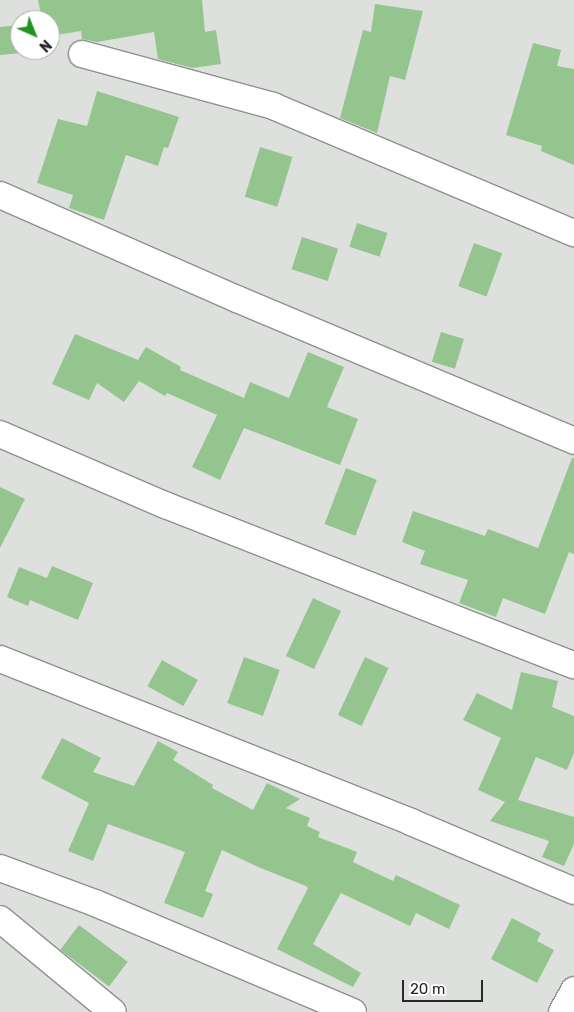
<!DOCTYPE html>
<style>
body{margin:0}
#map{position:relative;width:574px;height:1012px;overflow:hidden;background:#dde0dd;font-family:Rubik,sans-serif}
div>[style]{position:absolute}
.building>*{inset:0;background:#94c58f;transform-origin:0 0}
.roads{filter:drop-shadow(1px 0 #8e918e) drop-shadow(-1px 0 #8e918e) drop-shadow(0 1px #8e918e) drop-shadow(0 -1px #8e918e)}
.minor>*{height:26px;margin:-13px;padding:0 13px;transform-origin:13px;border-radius:13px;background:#fff}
span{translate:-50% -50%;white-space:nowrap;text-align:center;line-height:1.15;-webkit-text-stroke:4.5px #fff;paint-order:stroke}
.north{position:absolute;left:10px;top:10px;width:50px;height:50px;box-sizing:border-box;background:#fff;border:1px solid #a9a9a9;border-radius:50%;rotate:136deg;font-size:14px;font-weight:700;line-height:20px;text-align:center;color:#282928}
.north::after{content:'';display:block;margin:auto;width:18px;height:22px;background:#21931e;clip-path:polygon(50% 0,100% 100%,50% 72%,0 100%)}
.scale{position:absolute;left:402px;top:980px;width:81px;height:22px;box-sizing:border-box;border:2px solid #282928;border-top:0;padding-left:6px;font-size:15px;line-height:18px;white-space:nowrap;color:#282928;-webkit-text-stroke:4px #fff;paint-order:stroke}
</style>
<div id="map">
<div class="building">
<div style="clip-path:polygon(38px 0,202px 0,205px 32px,216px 30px,221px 64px,192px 68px,158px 59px,154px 32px,97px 42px,82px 39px,81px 31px,50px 36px,50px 20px,42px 20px)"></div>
<div style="clip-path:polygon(375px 4px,423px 11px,405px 80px,390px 76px,377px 133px,340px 118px,363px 30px,371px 32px)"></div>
<div style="clip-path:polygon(20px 25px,20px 50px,22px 53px,0 55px,0 27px)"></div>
<div style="clip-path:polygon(533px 43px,561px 50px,557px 66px,574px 69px,574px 165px,541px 151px,542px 146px,506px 135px)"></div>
<div style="clip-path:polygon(97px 91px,179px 117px,168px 148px,164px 147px,158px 166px,126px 155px,104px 220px,69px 208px,73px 195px,37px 183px,58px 119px,87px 126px)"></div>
<div style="left:260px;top:147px;width:34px;height:52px;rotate:17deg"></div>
<div style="left:357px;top:223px;width:32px;height:25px;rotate:18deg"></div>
<div style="left:302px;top:237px;width:38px;height:34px;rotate:18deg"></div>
<div style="left:474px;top:243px;width:30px;height:46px;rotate:20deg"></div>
<div style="left:441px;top:332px;width:24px;height:31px;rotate:17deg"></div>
<div style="clip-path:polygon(75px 334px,138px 360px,146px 347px,181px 367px,180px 370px,244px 398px,250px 382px,289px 398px,308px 352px,344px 367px,327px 407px,358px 419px,340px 465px,244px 428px,220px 480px,192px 467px,217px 415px,167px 393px,165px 396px,139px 381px,124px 402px,97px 383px,89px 400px,52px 384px)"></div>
<div style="clip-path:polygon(572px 458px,574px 458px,574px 554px,569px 552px,545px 614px,503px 598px,496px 617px,459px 603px,468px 580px,420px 564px,425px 551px,402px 542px,413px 511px,485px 536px,488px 529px,538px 548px)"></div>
<div style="left:346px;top:468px;width:33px;height:60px;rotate:21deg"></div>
<div style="clip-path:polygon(0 487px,25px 499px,0 548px)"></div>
<div style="clip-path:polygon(52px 566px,93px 583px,78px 620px,30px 600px,28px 606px,7px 597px,19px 567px,47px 578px)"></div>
<div style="left:313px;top:598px;width:31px;height:64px;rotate:25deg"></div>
<div style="left:244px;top:657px;width:38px;height:49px;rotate:20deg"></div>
<div style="left:365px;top:657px;width:26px;height:64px;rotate:25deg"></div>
<div style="left:162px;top:660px;width:41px;height:30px;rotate:29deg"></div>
<div style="clip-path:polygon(521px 672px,558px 681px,552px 707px,574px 716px,574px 753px,567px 770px,536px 757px,518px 800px,574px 817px,574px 844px,564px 866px,542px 857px,549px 841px,490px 821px,505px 802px,478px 790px,501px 738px,463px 720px,477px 693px,512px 710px)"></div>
<div style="clip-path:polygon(62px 738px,101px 758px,93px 772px,134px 786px,158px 741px,178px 752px,173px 760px,213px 785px,212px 788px,253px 810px,267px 783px,300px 799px,286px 808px,310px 818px,307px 826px,320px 832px,318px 837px,357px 852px,353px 862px,393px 881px,396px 875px,460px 905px,449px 929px,416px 913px,410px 926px,341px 893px,313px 944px,361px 973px,353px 987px,277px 949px,308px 888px,306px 886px,258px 867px,222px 850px,205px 891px,213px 894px,203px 918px,164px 903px,185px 852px,108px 824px,93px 861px,68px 851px,89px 803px,41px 778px)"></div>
<div style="clip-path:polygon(512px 918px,541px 933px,537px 941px,554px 950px,537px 983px,491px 959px)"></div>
<div style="left:79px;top:925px;width:61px;height:31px;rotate:37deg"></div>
</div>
<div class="roads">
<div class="minor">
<div style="left:82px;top:54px;width:198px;rotate:15.2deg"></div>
<div style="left:273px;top:106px;width:327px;rotate:22.9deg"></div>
<div style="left:0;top:195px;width:259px;rotate:23.7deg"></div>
<div style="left:237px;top:299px;width:366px;rotate:22.8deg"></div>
<div style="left:0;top:434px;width:180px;rotate:23.3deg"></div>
<div style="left:165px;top:505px;width:439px;rotate:21.4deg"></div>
<div style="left:0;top:659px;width:442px;rotate:21.6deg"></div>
<div style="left:411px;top:822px;width:177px;rotate:22.9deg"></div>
<div style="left:0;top:868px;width:101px;rotate:20.2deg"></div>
<div style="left:95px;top:903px;width:280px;rotate:22.9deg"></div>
<div style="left:0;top:919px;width:146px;rotate:39.5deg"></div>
<div style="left:562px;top:1012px;width:25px;rotate:-61deg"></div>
</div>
</div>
<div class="north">N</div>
<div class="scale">20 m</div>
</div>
